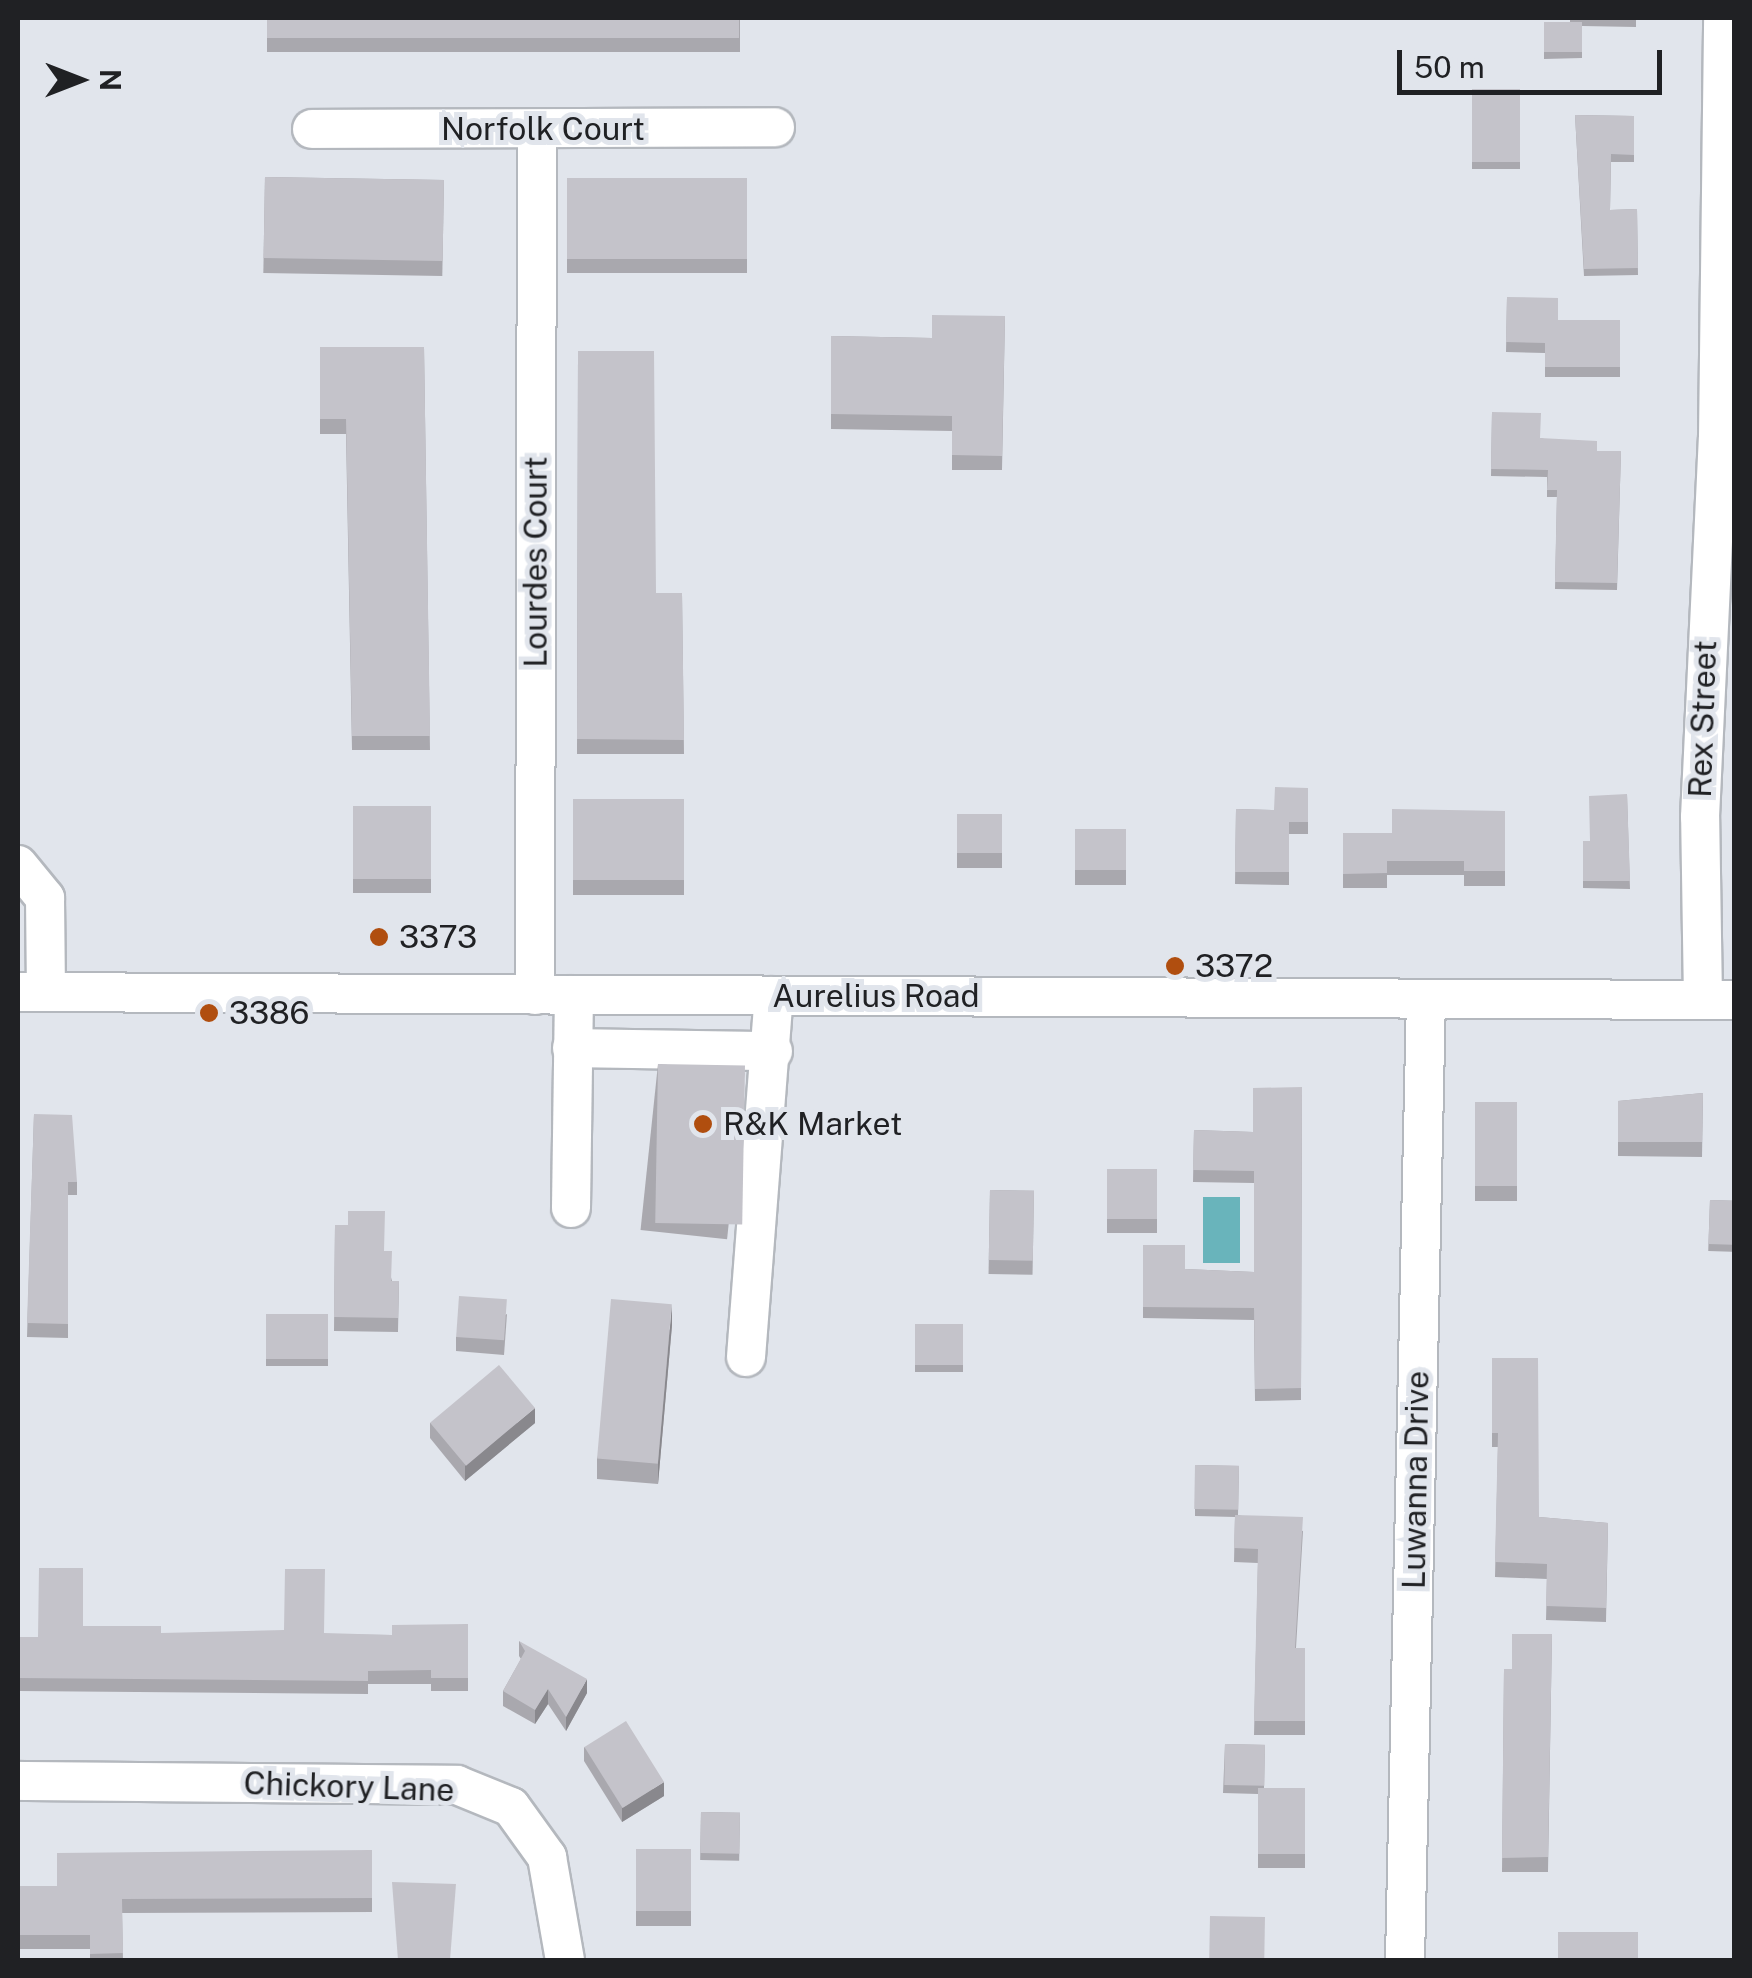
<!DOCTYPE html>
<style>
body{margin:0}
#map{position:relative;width:1752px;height:1978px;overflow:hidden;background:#e1e5ec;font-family:"Public Sans",sans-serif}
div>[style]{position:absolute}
.water>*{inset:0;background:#69b4bb;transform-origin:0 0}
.roads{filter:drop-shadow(2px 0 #b4b8be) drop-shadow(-2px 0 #b4b8be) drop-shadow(0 2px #b4b8be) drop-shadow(0 -2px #b4b8be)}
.minor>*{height:38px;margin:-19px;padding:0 19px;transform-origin:19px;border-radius:19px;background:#fff}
.wall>*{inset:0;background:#a9a8ae;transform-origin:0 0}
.shaded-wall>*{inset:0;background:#89888d}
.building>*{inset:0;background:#c4c3ca;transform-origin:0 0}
.dots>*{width:28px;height:28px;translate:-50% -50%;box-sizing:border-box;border:5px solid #e1e5ec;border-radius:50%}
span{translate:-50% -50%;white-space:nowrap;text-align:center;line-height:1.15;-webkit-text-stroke:10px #e1e5ec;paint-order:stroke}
.street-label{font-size:32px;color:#202124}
.poi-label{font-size:32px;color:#202124}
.left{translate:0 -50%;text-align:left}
.frame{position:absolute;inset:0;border:20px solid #202124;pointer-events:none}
.north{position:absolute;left:30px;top:30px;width:100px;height:100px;-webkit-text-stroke:8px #e1e5ec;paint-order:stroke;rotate:90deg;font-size:28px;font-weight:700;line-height:40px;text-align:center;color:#202124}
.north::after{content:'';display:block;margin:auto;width:35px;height:45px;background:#202124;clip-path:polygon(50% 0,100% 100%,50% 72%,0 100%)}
.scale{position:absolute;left:1397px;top:50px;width:265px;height:45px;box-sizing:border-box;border:5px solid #202124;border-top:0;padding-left:12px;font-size:30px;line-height:35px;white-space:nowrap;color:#202124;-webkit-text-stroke:8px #e1e5ec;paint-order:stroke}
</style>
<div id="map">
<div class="water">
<div style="left:1240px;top:1197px;width:66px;height:37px;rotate:90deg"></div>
</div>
<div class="roads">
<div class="minor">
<div style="left:312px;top:129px;width:463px;rotate:-0.2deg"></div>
<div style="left:18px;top:865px;width:43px;rotate:50.7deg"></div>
<div style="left:45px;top:898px;width:94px;rotate:89.4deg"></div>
<div style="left:18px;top:992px;width:1716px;rotate:0.27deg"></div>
<div style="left:535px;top:995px;width:865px;rotate:-89.87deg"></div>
<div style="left:1703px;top:1000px;width:183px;rotate:-90.9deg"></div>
<div style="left:1700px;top:817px;width:379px;rotate:-87.3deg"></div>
<div style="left:1718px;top:438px;width:420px;rotate:-89.3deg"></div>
<div style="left:572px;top:1048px;width:201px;rotate:0.9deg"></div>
<div style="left:571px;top:1208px;width:213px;rotate:-89.2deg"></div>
<div style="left:746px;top:1357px;width:362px;rotate:-85.6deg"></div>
<div style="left:18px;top:1781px;width:439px;rotate:0.5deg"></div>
<div style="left:457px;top:1785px;width:58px;rotate:22.2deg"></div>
<div style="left:511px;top:1807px;width:62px;rotate:54.2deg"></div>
<div style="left:547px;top:1857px;width:105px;rotate:80.1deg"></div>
<div style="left:1405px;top:1960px;width:961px;rotate:-88.75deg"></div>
</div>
</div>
<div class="wall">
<div style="left:267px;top:18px;width:473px;height:34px"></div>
<div style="clip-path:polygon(1570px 18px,1636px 18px,1636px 27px,1582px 26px,1582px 58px,1544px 59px,1544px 22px,1570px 22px)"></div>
<div style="left:1472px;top:89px;width:48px;height:80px"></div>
<div style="clip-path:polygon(1575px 115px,1634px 116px,1634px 162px,1611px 162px,1610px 210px,1637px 209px,1638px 275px,1584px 276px)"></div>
<div style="left:265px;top:177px;width:179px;height:96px;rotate:1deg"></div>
<div style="left:567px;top:178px;width:180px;height:95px"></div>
<div style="clip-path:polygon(1507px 297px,1558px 320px,1620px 320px,1620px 377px,1545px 377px,1545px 353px,1506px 352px)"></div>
<div style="clip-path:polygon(1005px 316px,1002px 470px,952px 470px,952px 431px,831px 429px,831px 336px,932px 338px)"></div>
<div style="clip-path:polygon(320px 347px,424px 347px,430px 750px,352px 750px,346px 434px,320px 434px)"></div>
<div style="clip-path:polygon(578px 351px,656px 593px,682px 593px,684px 754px,577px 754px)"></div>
<div style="clip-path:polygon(1492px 412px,1540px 438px,1597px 451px,1621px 451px,1617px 590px,1555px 589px,1557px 497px,1547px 497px,1547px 477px,1491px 476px)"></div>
<div style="left:18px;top:634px;width:2px;height:152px"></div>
<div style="clip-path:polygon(1308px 788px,1308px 834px,1289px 834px,1289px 885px,1235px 884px,1236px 809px,1274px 810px)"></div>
<div style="clip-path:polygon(1627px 794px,1630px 889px,1583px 888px,1583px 841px,1590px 841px)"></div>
<div style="left:573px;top:799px;width:111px;height:96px"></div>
<div style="left:353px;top:806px;width:78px;height:87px"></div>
<div style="clip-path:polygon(1505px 811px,1505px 886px,1464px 886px,1464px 875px,1387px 875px,1387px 888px,1343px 888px,1343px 833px,1392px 833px)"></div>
<div style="left:957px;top:814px;width:45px;height:54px"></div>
<div style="left:1075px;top:829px;width:51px;height:56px"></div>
<div style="left:658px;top:1064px;width:87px;height:167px;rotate:6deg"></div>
<div style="clip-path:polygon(1302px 1087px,1301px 1400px,1255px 1401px,1254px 1320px,1143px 1318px,1143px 1245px,1185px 1269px,1254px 1272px,1254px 1183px,1193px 1182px,1194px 1130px,1253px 1132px)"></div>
<div style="clip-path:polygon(1703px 1093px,1702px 1157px,1618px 1156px,1618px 1101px)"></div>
<div style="left:1475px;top:1102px;width:42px;height:99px"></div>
<div style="clip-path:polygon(34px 1114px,77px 1182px,77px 1195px,68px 1195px,68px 1338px,27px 1337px)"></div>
<div style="left:1107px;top:1169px;width:50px;height:64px"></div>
<div style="left:990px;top:1190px;width:44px;height:84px;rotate:1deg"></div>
<div style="left:1710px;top:1200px;width:24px;height:51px;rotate:2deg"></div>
<div style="clip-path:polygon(335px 1225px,384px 1251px,392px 1281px,399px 1281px,398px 1332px,334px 1331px)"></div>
<div style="left:328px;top:1314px;width:52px;height:62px;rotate:90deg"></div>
<div style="clip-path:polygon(507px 1314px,504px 1355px,456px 1351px,456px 1337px)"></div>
<div style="left:963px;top:1324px;width:48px;height:48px;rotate:90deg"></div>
<div style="clip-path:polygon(672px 1325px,658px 1484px,597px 1479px,597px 1458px)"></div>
<div style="clip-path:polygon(1492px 1358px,1539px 1517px,1608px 1523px,1606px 1622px,1546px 1620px,1547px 1579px,1495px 1577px,1498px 1447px,1492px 1447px)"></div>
<div style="clip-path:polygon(430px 1423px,535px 1423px,465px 1481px,430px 1438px)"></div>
<div style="clip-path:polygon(1195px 1465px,1239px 1466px,1238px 1515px,1303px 1531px,1296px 1648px,1305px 1648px,1305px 1735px,1254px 1735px,1258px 1563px,1234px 1562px,1235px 1517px,1195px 1516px)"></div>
<div style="clip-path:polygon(468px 1624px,468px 1691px,431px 1691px,431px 1684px,368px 1684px,368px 1694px,18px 1691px,18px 1637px,38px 1637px,83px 1626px,161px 1633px,392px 1635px)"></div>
<div style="clip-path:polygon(1552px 1634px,1548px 1872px,1502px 1872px,1504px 1669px,1512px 1669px)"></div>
<div style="clip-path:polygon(519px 1641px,587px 1693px,566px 1731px,548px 1704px,535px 1724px,503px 1706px,503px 1691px,521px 1659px,519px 1656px)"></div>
<div style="clip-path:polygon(1225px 1744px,1265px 1745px,1264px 1788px,1305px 1788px,1305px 1868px,1258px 1868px,1258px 1794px,1223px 1793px)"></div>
<div style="clip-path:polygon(584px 1747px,664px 1796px,622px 1822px,584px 1761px)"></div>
<div style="left:701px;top:1812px;width:39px;height:48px;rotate:1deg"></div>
<div style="left:636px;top:1849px;width:55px;height:77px"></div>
<div style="clip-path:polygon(372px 1850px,372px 1912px,122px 1913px,123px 1960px,90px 1960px,90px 1949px,18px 1949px,18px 1886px,57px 1886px)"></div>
</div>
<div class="shaded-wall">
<div style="clip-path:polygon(672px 1304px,672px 1325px,658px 1484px,658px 1463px)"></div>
<div style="clip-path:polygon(535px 1408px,535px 1423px,465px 1481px,465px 1466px)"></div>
<div style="clip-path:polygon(587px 1679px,587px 1693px,566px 1731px,566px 1717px)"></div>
<div style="clip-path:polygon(548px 1689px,548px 1704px,535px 1724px,535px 1710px)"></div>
<div style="clip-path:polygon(664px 1782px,664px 1796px,622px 1822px,622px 1808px)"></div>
</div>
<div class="building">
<div style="left:267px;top:18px;width:472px;height:20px"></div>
<div style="clip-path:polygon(1570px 18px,1636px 18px,1636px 20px)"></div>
<div style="left:1544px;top:22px;width:38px;height:30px"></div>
<div style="left:1472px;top:89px;width:48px;height:73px"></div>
<div style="clip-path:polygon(1575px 115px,1634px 116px,1634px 155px,1611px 154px,1610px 210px,1637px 209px,1638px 268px,1584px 269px)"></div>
<div style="left:265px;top:177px;width:179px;height:81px;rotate:1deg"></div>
<div style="left:567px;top:178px;width:180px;height:81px"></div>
<div style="clip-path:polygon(1507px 297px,1558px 298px,1558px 320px,1620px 320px,1620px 367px,1545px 367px,1545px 343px,1506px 342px)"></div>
<div style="clip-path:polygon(932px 315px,1005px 316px,1002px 456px,952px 455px,952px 416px,831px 414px,831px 336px,932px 338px)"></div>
<div style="clip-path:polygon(320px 347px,424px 347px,430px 736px,352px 736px,346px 419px,320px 419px)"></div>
<div style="clip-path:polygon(578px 351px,654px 351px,656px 593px,682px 593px,684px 740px,577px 739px)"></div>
<div style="clip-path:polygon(1492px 412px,1541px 413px,1540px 438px,1597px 441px,1597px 451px,1621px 451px,1617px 583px,1555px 582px,1557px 490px,1547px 490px,1548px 470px,1491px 469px)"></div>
<div style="left:18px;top:634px;width:2px;height:124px"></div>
<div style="clip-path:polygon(1275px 787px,1308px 788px,1308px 822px,1289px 822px,1289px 872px,1235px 872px,1236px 809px,1274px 810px)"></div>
<div style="clip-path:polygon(1627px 794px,1630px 881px,1583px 881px,1583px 841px,1590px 841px,1589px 796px)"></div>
<div style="left:573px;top:799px;width:111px;height:81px"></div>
<div style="left:353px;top:806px;width:78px;height:73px"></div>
<div style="clip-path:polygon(1392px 809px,1505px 811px,1505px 871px,1464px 871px,1464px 861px,1387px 861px,1387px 873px,1343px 874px,1343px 833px,1392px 833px)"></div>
<div style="left:957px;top:814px;width:45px;height:39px"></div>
<div style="left:1075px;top:829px;width:51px;height:41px"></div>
<div style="left:658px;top:1064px;width:87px;height:159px;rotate:1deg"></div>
<div style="clip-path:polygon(1302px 1087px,1301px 1388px,1255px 1389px,1254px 1308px,1143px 1307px,1143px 1245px,1185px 1245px,1185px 1269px,1254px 1272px,1254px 1171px,1193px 1170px,1194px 1130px,1253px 1132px,1253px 1088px)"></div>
<div style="clip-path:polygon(1703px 1093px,1702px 1142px,1618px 1142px,1618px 1101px)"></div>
<div style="left:1475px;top:1102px;width:42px;height:84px"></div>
<div style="clip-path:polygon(34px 1114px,72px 1115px,77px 1182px,68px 1182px,68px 1324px,27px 1323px)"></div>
<div style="left:1107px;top:1169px;width:50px;height:50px"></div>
<div style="left:990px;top:1190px;width:44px;height:70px;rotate:1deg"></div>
<div style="left:1710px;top:1200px;width:24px;height:44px;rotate:2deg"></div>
<div style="clip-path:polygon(348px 1211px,385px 1211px,384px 1251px,392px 1251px,391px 1281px,399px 1281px,398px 1318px,334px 1317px,335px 1225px,348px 1225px)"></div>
<div style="left:459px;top:1296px;width:48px;height:41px;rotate:4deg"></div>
<div style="left:611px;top:1299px;width:61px;height:160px;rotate:5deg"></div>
<div style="left:328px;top:1314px;width:45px;height:62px;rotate:90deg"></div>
<div style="left:963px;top:1324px;width:41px;height:48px;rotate:90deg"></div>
<div style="clip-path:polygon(1492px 1358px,1538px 1358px,1539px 1517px,1608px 1523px,1606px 1608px,1546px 1606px,1547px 1564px,1495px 1562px,1498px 1433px,1492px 1433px)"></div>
<div style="left:499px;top:1365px;width:56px;height:90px;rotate:50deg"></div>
<div style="left:1195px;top:1465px;width:44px;height:44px;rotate:1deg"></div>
<div style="clip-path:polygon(1235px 1515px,1303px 1517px,1295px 1648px,1305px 1648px,1305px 1721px,1254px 1721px,1258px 1549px,1234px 1548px)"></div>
<div style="clip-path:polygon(39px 1568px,83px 1568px,83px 1626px,161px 1626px,161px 1633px,284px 1630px,285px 1569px,325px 1569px,324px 1633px,392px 1635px,392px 1625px,468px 1624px,468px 1678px,431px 1678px,431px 1670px,368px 1671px,368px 1681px,18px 1678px,18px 1637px,38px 1637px)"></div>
<div style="clip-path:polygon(1512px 1634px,1552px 1634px,1548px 1857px,1502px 1858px,1504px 1669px,1512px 1669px)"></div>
<div style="clip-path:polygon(519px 1641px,587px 1679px,566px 1717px,548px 1689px,535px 1710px,503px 1691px,525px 1651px)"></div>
<div style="left:626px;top:1721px;width:72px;height:49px;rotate:58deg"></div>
<div style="left:1225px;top:1744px;width:40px;height:41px;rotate:1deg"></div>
<div style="left:1258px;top:1788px;width:47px;height:66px"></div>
<div style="left:701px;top:1812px;width:39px;height:41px;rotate:1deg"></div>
<div style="left:636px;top:1849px;width:55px;height:62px"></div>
<div style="clip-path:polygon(372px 1850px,372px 1898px,122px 1899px,123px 1953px,90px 1954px,90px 1935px,18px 1935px,18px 1886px,57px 1886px,57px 1853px)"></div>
<div style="clip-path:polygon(392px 1882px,456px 1884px,450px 1960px,398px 1960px)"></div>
<div style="left:1210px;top:1916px;width:55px;height:44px;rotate:1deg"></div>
<div style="left:1638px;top:1932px;width:28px;height:80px;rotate:90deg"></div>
</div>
<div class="dots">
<div style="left:379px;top:937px;background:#b04e0f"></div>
<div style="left:1175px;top:966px;background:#b04e0f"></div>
<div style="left:209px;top:1013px;background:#b04e0f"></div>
<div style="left:703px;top:1124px;background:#b04e0f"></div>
</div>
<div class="street-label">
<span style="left:543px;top:129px">Norfolk Court</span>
<span style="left:536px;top:562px;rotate:-90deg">Lourdes Court</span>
<span style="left:1703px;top:719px;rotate:-88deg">Rex Street</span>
<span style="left:876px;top:996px">Aurelius Road</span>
<span style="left:1416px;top:1480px;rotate:-89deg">Luwanna Drive</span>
<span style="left:349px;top:1787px;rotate:2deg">Chickory Lane</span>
</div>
<div class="poi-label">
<span class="left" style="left:399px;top:937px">3373</span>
<span class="left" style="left:1195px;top:966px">3372</span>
<span class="left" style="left:229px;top:1013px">3386</span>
<span class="left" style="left:723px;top:1124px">R&amp;K Market</span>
</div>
<div class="frame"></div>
<div class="north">N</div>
<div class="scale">50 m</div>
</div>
